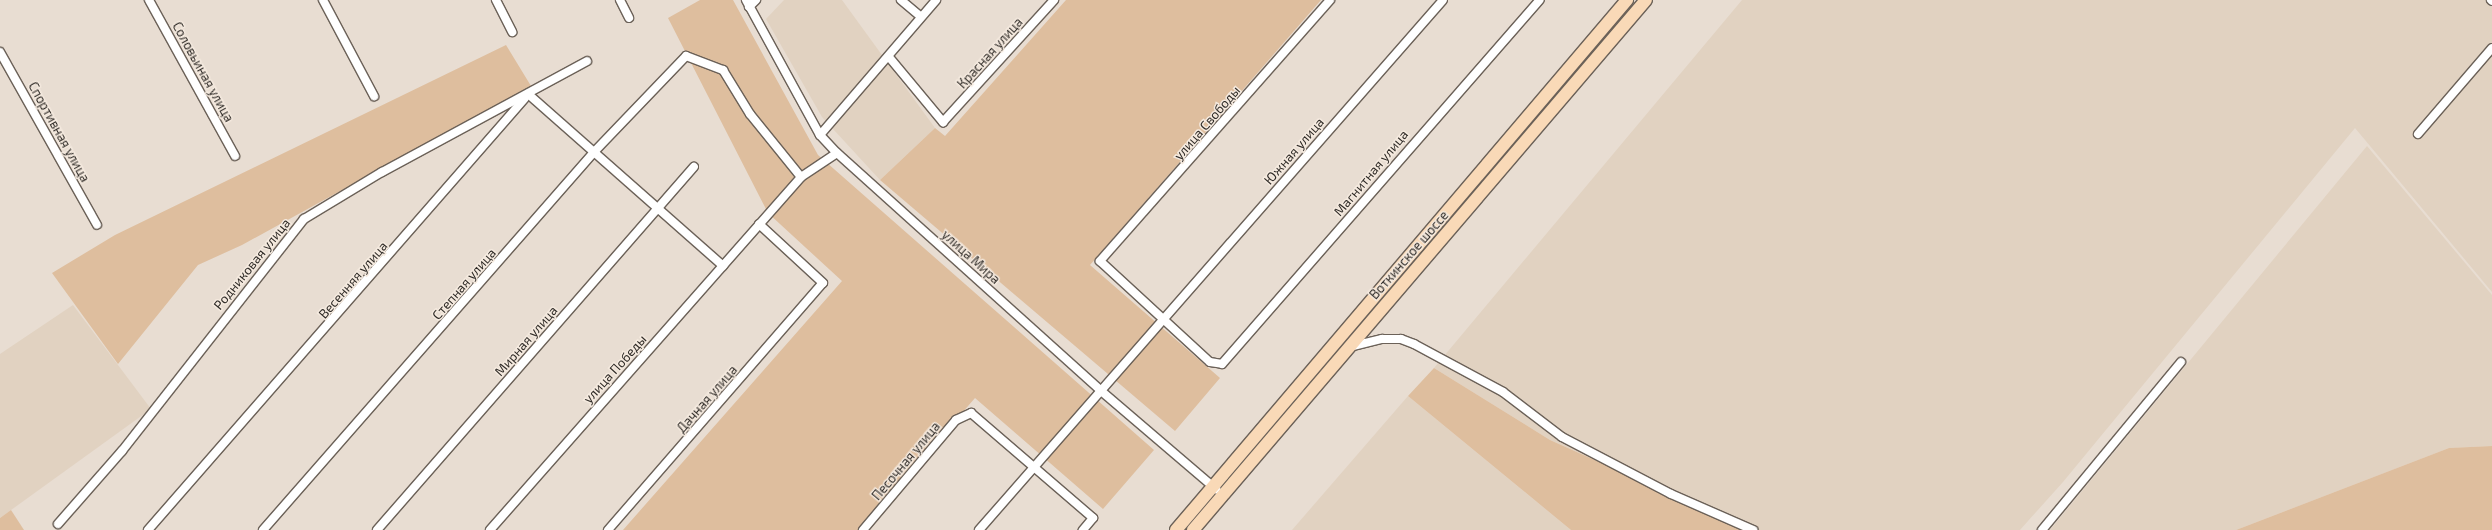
<!DOCTYPE html>
<meta charset="utf-8">
<style>
body{margin:0}
#map{position:relative;width:2492px;height:530px;overflow:hidden;background:#e8ddd2;font-family:"Exo 2",sans-serif}
div>[style]{position:absolute}
.built>*{inset:0;background:#e1d2c1}
.green>*{inset:0;background:#debe9e}
.roads{filter:drop-shadow(1px 0 #6b6158) drop-shadow(-1px 0 #6b6158) drop-shadow(0 1px #6b6158) drop-shadow(0 -1px #6b6158)}
.street>*{height:8px;margin:-4px;padding:0 4px;transform-origin:4px;border-radius:4px;background:#fff}
.primary>*{height:12px;margin:-6px;padding:0 6px;transform-origin:6px;border-radius:6px;background:#f9d9b7}
span{translate:-50% -50%;white-space:nowrap;text-align:center;line-height:1.15;-webkit-text-stroke:3px #f5eadf;paint-order:stroke}
.street-label{font-size:13px;color:#2f2b27}
</style>
<div id="map">
<div class="built">
<div style="clip-path:polygon(784px 0,842px 0,935px 128px,880px 180px,822px 117px,766px 19px)"></div>
<div style="clip-path:polygon(1742px 0,2492px 0,2492px 292px,2355px 128px,2063px 482px,2020px 530px,1751px 530px,1550px 440px,1434px 368px)"></div>
<div style="clip-path:polygon(2367px 146px,2492px 295px,2492px 446px,2449px 448px,2236px 530px,2050px 530px)"></div>
<div style="clip-path:polygon(73px 305px,151px 409px,0 518px,0 354px)"></div>
<div style="clip-path:polygon(1408px 396px,1571px 530px,1292px 530px)"></div>
</div>
<div class="green">
<div style="clip-path:polygon(700px 0,733px 0,818px 155px,1154px 450px,1103px 509px,975px 398px,860px 530px,623px 530px,842px 281px,768px 213px,668px 18px)"></div>
<div style="clip-path:polygon(1066px 0,1321px 0,1090px 265px,1220px 378px,1175px 431px,880px 180px,935px 128px,945px 136px)"></div>
<div style="clip-path:polygon(506px 45px,531px 86px,242px 245px,198px 265px,118px 364px,52px 273px,115px 235px)"></div>
<div style="clip-path:polygon(1434px 368px,1550px 440px,1751px 530px,1571px 530px,1408px 396px)"></div>
<div style="clip-path:polygon(2492px 446px,2492px 530px,2236px 530px,2449px 448px)"></div>
<div style="clip-path:polygon(11px 510px,24px 530px,0 530px,0 518px)"></div>
</div>
<div class="roads">
<div class="street">
<div style="left:149px;top:0;width:178px;rotate:61.1deg"></div>
<div style="left:323px;top:0;width:109px;rotate:62deg"></div>
<div style="left:496px;top:0;width:36px;rotate:63deg"></div>
<div style="left:620px;top:0;width:20px;rotate:63deg"></div>
<div style="left:746px;top:0;width:154px;rotate:61.3deg"></div>
<div style="left:820px;top:135px;width:25px;rotate:47deg"></div>
<div style="left:837px;top:153px;width:354px;rotate:42deg"></div>
<div style="left:1100px;top:390px;width:153px;rotate:40.5deg"></div>
<div style="left:901px;top:0;width:26px;rotate:40deg"></div>
<div style="left:1330px;top:0;width:348px;rotate:131.4deg"></div>
<div style="left:1100px;top:261px;width:149px;rotate:42.6deg"></div>
<div style="left:1210px;top:362px;width:12px;rotate:9deg"></div>
<div style="left:1222px;top:364px;width:483px;rotate:-48.9deg"></div>
<div style="left:2491px;top:0;width:1px;rotate:45deg"></div>
<div style="left:749px;top:7px;width:10px;rotate:-45deg"></div>
<div style="left:0;top:52px;width:198px;rotate:60.7deg"></div>
<div style="left:889px;top:57px;width:85px;rotate:50.3deg"></div>
<div style="left:943px;top:122px;width:165px;rotate:-47.7deg"></div>
<div style="left:528px;top:94px;width:260px;rotate:41.4deg"></div>
<div style="left:2418px;top:134px;width:113px;rotate:-49.3deg"></div>
<div style="left:820px;top:135px;width:178px;rotate:-49.3deg"></div>
<div style="left:1349px;top:347px;width:34px;rotate:-14deg"></div>
<div style="left:1382px;top:339px;width:19px"></div>
<div style="left:1401px;top:339px;width:14px;rotate:21deg"></div>
<div style="left:1414px;top:344px;width:101px;rotate:28.3deg"></div>
<div style="left:1503px;top:392px;width:74px;rotate:37.3deg"></div>
<div style="left:1562px;top:437px;width:123px;rotate:27.6deg"></div>
<div style="left:1671px;top:494px;width:90px;rotate:23.7deg"></div>
<div style="left:58px;top:524px;width:97px;rotate:-48.8deg"></div>
<div style="left:122px;top:451px;width:295px;rotate:-51.9deg"></div>
<div style="left:304px;top:219px;width:91px;rotate:-31.1deg"></div>
<div style="left:382px;top:172px;width:233px;rotate:-28.4deg"></div>
<div style="left:148px;top:530px;width:573px;rotate:-48.89deg"></div>
<div style="left:263px;top:530px;width:502px;rotate:-48.79deg"></div>
<div style="left:594px;top:152px;width:133px;rotate:-46.2deg"></div>
<div style="left:686px;top:56px;width:40px;rotate:21deg"></div>
<div style="left:723px;top:70px;width:52px;rotate:58.5deg"></div>
<div style="left:750px;top:114px;width:81px;rotate:51deg"></div>
<div style="left:377px;top:530px;width:482px;rotate:-48.9deg"></div>
<div style="left:490px;top:530px;width:470px;rotate:-48.6deg"></div>
<div style="left:801px;top:177px;width:43px;rotate:-33.7deg"></div>
<div style="left:608px;top:530px;width:327px;rotate:-49deg"></div>
<div style="left:823px;top:283px;width:87px;rotate:-137.3deg"></div>
<div style="left:863px;top:530px;width:144px;rotate:-49.8deg"></div>
<div style="left:956px;top:420px;width:17px;rotate:-25deg"></div>
<div style="left:971px;top:413px;width:161px;rotate:40.7deg"></div>
<div style="left:1093px;top:518px;width:16px;rotate:130deg"></div>
<div style="left:979px;top:530px;width:704px;rotate:-48.8deg"></div>
<div style="left:2042px;top:530px;width:218px;rotate:-50.4deg"></div>
</div>
<div class="primary">
<div style="left:1176px;top:530px;width:696px;rotate:-49.6deg"></div>
<div style="left:1193px;top:530px;width:697px;rotate:-49.48deg"></div>
</div>
</div>
<div class="street-label">
<span style="left:990px;top:53px;rotate:-48deg">Красная улица</span>
<span style="left:203px;top:72px;rotate:61deg">Соловьиная улица</span>
<span style="left:1207px;top:123px;rotate:-49deg">улица Свободы</span>
<span style="left:59px;top:132px;rotate:61deg">Спортивная улица</span>
<span style="left:1294px;top:151px;rotate:-49deg">Южная улица</span>
<span style="left:1371px;top:173px;rotate:-50deg">Магнитная улица</span>
<span style="left:1409px;top:255px;rotate:-49deg">Воткинское шоссе</span>
<span style="left:971px;top:257px;rotate:42deg">улица Мира</span>
<span style="left:252px;top:264px;rotate:-51deg">Родниковая улица</span>
<span style="left:353px;top:280px;rotate:-49deg">Весенняя улица</span>
<span style="left:464px;top:284px;rotate:-49deg">Степная улица</span>
<span style="left:526px;top:341px;rotate:-49deg">Мирная улица</span>
<span style="left:615px;top:369px;rotate:-48deg">улица Победы</span>
<span style="left:707px;top:399px;rotate:-49deg">Дачная улица</span>
<span style="left:906px;top:461px;rotate:-50deg">Песочная улица</span>
</div>
</div>
